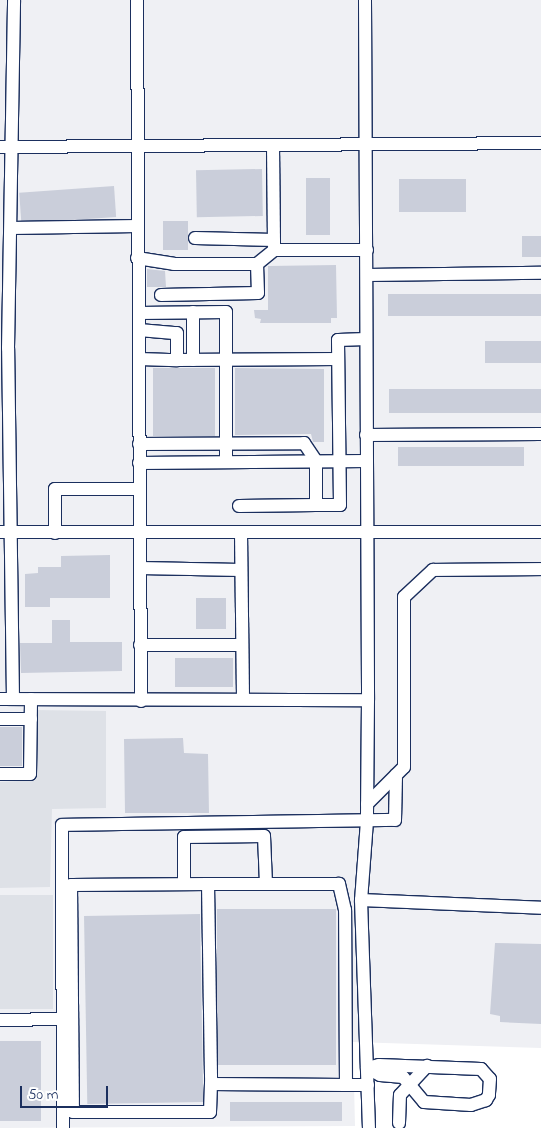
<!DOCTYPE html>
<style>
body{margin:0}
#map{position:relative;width:541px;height:1128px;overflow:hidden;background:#fff;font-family:"Indie Flower",sans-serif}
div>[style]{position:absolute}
.built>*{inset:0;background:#eff0f4}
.green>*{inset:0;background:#dee1e7;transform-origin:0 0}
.building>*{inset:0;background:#caceda;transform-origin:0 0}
.roads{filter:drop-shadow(1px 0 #1b2f5e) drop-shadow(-1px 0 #1b2f5e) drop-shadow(0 1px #1b2f5e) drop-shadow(0 -1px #1b2f5e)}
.minor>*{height:12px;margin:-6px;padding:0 6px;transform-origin:6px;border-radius:6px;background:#fff}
span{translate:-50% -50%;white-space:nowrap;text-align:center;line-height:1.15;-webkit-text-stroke:4px #fff;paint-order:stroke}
.scale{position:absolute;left:20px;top:1086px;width:88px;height:22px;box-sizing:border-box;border:2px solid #1b2f5e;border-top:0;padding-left:6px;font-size:15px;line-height:18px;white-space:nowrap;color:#1b2f5e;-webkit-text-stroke:4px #fff;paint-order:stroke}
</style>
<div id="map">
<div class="built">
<div style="clip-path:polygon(0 0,541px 0,541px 1048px,353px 1042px,355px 1126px,0 1128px)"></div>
</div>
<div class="green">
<div style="clip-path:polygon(34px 710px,106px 711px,106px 808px,52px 809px,50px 887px,0 888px,0 782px,36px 780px)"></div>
<div style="left:0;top:895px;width:53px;height:114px"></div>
</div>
<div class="building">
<div style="left:262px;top:169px;width:47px;height:66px;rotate:89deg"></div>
<div style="left:306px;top:178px;width:24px;height:57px"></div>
<div style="left:399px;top:179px;width:67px;height:33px"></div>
<div style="left:114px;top:186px;width:31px;height:95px;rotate:86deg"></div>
<div style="left:163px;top:221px;width:25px;height:29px"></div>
<div style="left:522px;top:236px;width:19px;height:21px"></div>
<div style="clip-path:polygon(336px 265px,337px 318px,331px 318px,331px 323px,260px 323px,261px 319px,255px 318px,254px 310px,268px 310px,268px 266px)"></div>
<div style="clip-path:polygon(147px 269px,165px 271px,166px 287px,147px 287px)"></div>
<div style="left:388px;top:294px;width:153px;height:22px"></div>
<div style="left:485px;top:341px;width:56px;height:22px"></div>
<div style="left:153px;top:368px;width:62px;height:68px"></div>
<div style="clip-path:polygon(235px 368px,324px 369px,324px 442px,313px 442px,311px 434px,235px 435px)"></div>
<div style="left:541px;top:389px;width:24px;height:152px;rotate:90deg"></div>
<div style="left:398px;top:447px;width:126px;height:19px"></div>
<div style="clip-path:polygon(110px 555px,110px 598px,50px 598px,50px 607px,25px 607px,25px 574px,38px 573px,38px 567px,61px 567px,61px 556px)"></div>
<div style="left:196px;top:598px;width:30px;height:31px"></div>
<div style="clip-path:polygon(52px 620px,70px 620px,70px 642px,122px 642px,122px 671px,21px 673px,20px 643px,52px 643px)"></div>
<div style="left:175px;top:658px;width:58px;height:29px"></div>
<div style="left:0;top:727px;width:22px;height:39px"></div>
<div style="clip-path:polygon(183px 738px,184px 753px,208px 754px,209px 813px,125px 813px,124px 739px)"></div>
<div style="left:336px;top:909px;width:156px;height:119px;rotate:90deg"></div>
<div style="left:200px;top:914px;width:188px;height:116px;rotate:89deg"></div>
<div style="clip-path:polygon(495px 943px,541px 944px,541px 1024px,500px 1022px,500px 1016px,490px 1014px)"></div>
<div style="left:0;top:1041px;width:41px;height:80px"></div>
<div style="left:230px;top:1102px;width:112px;height:19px"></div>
</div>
<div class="roads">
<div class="minor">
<div style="left:137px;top:0;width:701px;rotate:89.67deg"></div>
<div style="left:365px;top:0;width:700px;rotate:89.75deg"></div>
<div style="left:368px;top:700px;width:121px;rotate:90.5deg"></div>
<div style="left:367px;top:821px;width:79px;rotate:94.3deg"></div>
<div style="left:361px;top:900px;width:228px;rotate:88deg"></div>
<div style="left:273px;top:146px;width:104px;rotate:89.4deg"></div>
<div style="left:0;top:147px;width:541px;rotate:-0.42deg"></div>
<div style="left:11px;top:228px;width:126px;rotate:-0.9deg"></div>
<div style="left:195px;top:238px;width:79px;rotate:1.5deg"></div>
<div style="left:137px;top:258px;width:37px;rotate:9deg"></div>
<div style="left:174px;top:264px;width:83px"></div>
<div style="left:367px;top:275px;width:174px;rotate:-0.7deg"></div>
<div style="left:161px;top:295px;width:97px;rotate:-1.2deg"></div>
<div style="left:258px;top:293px;width:29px;rotate:-92deg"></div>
<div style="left:257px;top:264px;width:22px;rotate:-39deg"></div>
<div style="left:274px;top:250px;width:93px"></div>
<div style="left:139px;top:313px;width:87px;rotate:-0.7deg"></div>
<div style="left:226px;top:312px;width:149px;rotate:90deg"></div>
<div style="left:139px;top:330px;width:38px;rotate:5deg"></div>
<div style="left:177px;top:333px;width:27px;rotate:90deg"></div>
<div style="left:177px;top:360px;width:161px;rotate:-0.4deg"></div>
<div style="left:139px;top:359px;width:38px;rotate:2deg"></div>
<div style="left:193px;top:360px;width:48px;rotate:-90deg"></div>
<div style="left:366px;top:435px;width:175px;rotate:-0.3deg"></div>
<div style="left:139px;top:444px;width:165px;rotate:-0.3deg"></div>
<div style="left:304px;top:443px;width:22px;rotate:56deg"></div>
<div style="left:316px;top:461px;width:44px;rotate:90deg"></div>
<div style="left:316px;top:505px;width:77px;rotate:179.3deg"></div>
<div style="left:139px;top:463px;width:227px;rotate:-0.5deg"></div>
<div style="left:316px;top:505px;width:24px"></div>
<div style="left:340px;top:505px;width:165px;rotate:-90.7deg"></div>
<div style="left:338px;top:340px;width:28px;rotate:-2deg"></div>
<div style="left:0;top:532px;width:541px"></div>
<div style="left:55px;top:533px;width:44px;rotate:-90deg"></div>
<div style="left:55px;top:489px;width:84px"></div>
<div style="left:241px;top:533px;width:166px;rotate:89.3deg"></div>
<div style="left:140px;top:568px;width:101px;rotate:1.1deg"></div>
<div style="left:140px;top:645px;width:101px"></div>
<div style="left:0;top:699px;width:368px;rotate:0.2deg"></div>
<div style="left:13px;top:699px;width:351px;rotate:-90.8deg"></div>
<div style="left:8px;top:348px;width:348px;rotate:-89deg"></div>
<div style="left:0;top:719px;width:31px"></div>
<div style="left:0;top:774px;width:30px"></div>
<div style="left:30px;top:774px;width:75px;rotate:-89.2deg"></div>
<div style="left:367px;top:804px;width:52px;rotate:-45deg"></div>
<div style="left:404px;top:767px;width:170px;rotate:-90deg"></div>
<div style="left:404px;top:597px;width:40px;rotate:-43deg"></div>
<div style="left:433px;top:570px;width:108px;rotate:-0.5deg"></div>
<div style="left:184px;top:884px;width:47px;rotate:-90deg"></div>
<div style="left:184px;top:837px;width:80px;rotate:-0.7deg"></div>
<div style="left:264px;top:836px;width:48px;rotate:87.6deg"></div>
<div style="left:208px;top:884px;width:137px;rotate:179.6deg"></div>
<div style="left:71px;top:885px;width:227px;rotate:89.5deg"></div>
<div style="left:73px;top:1112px;width:137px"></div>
<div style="left:210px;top:1112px;width:28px;rotate:-88deg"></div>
<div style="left:361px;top:900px;width:180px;rotate:2.5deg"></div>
<div style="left:0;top:1020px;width:63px;rotate:-0.9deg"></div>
<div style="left:379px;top:1065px;width:102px;rotate:2.2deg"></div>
<div style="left:481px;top:1069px;width:13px;rotate:48deg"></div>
<div style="left:490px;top:1079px;width:16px;rotate:94deg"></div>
<div style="left:489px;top:1095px;width:6px;rotate:121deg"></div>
<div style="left:486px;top:1100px;width:16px;rotate:162deg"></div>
<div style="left:471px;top:1105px;width:47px;rotate:-176.3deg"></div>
<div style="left:424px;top:1102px;width:33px;rotate:-130deg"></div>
<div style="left:403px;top:1077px;width:23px;rotate:-175deg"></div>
<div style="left:380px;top:1075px;width:15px;rotate:-152deg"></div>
<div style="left:367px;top:1068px;width:12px;rotate:-14deg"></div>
<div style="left:346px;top:1085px;width:175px;rotate:-90.3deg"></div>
<div style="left:345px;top:910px;width:27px;rotate:-103deg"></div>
<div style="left:339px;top:884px;width:131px;rotate:180deg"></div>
<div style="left:208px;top:884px;width:200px;rotate:89.1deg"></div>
<div style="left:211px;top:1084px;width:135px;rotate:0.4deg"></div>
<div style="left:346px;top:1085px;width:22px"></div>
<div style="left:399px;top:1123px;width:28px;rotate:-88deg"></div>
<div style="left:400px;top:1095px;width:40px;rotate:-47deg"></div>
<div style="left:63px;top:1128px;width:303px;rotate:-90.2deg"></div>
<div style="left:62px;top:825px;width:333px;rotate:-0.9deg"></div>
<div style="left:395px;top:820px;width:45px;rotate:-88.7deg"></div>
</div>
</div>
<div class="scale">50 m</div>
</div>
